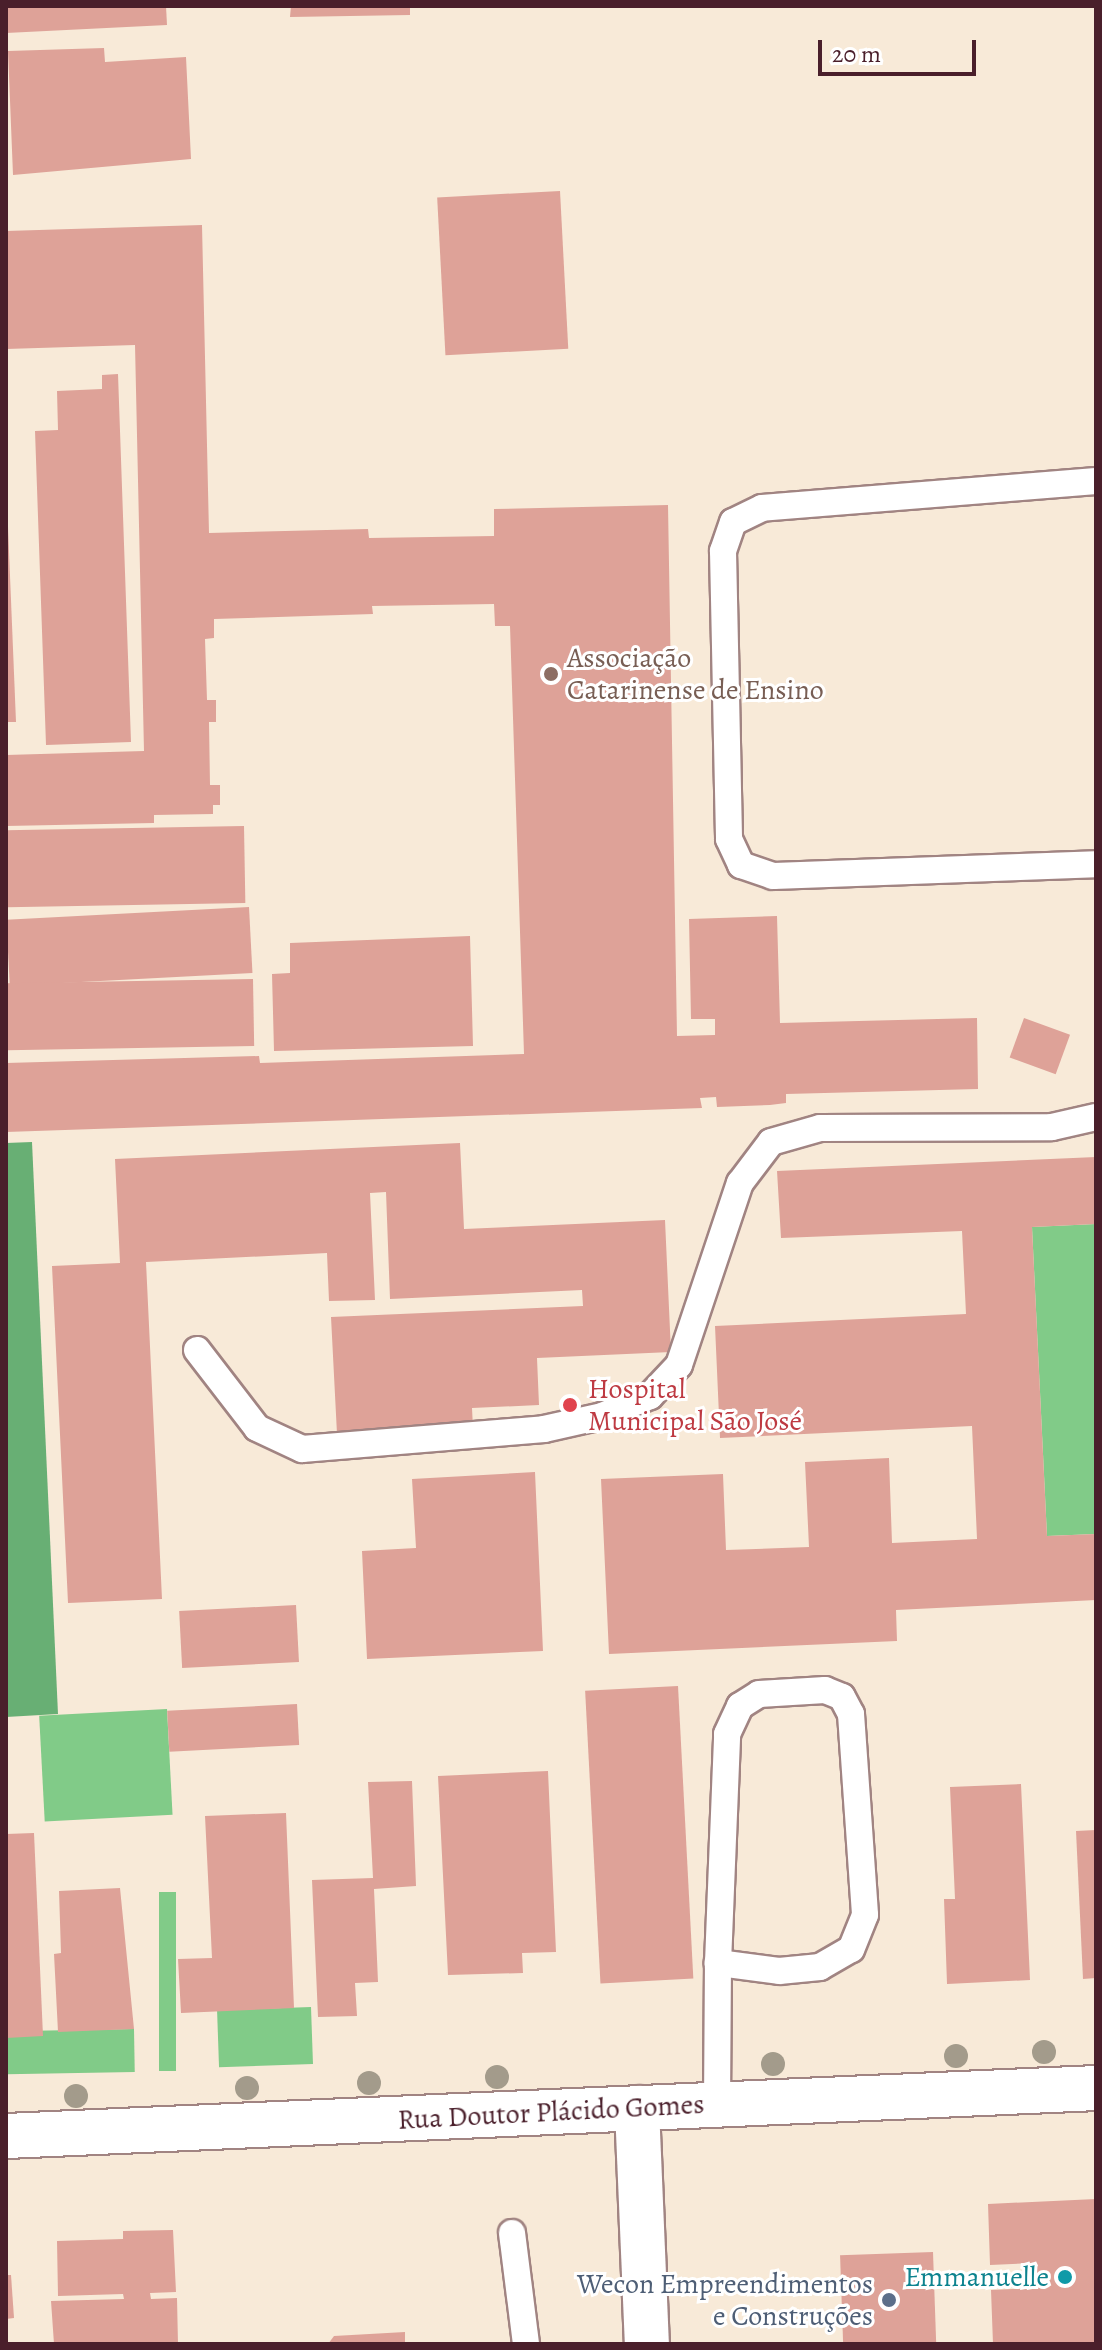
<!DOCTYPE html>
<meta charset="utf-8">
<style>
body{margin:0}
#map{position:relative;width:1102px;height:2350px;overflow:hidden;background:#f8ead8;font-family:Alegreya,serif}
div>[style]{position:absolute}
.green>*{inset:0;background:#81cb88;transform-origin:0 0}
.forest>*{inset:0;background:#68af74}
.building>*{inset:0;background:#dea298;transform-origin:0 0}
.roads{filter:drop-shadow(2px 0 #a18482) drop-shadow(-2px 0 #a18482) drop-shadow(0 2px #a18482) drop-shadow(0 -2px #a18482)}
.service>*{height:26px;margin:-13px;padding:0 13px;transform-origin:13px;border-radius:13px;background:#fff}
.minor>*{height:44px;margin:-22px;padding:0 22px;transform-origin:22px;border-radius:22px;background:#fff}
.trees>*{width:24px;height:24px;margin:-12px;border-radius:50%;background:#a39b8b}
.dots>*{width:22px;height:22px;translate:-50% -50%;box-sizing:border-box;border:4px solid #fff;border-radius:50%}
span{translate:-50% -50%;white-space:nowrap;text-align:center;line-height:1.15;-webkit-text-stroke:6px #fff;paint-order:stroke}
.education-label{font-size:28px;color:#785e54}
.left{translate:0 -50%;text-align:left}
.health-label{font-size:28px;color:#be3a42}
.street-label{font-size:28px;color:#4a1f2b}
.culture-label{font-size:28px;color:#0d838f}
.right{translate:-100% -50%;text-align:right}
.service-label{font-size:28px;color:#4e5e75}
.frame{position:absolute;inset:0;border:8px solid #4a1f2b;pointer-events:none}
.scale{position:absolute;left:818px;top:40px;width:158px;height:36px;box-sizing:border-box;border:4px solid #4a1f2b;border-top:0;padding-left:10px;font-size:24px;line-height:28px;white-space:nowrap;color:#4a1f2b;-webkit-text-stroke:6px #fff;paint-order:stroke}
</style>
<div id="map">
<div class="green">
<div style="clip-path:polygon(1096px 1224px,1096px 1534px,1047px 1536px,1032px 1227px)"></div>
<div style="left:167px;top:1709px;width:106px;height:128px;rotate:87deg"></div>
<div style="left:159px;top:1892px;width:17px;height:179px"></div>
<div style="left:311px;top:2007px;width:57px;height:94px;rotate:88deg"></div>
<div style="left:134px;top:2029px;width:43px;height:128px;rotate:89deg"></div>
</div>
<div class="forest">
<div style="clip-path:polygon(32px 1142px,58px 1714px,6px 1717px,6px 1143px)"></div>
</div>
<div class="building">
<div style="clip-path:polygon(6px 6px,166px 6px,167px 25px,6px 33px)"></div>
<div style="clip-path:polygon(291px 6px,410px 6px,410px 15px,290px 17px)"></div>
<div style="clip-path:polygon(104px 48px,105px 62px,186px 57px,191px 159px,13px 175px,8px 51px)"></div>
<div style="left:560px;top:191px;width:158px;height:123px;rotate:87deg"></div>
<div style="clip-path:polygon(202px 225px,209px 533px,368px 529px,369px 538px,494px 536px,494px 509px,668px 505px,677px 1036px,715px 1035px,715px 1019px,691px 1019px,689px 919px,777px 916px,780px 1023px,977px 1018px,978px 1089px,786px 1094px,786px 1103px,770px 1105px,717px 1107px,716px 1097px,700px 1098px,702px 1108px,6px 1132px,6px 1063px,259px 1056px,260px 1063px,524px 1054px,510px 626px,495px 626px,494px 604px,372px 606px,373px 614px,214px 619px,214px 638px,205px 639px,207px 700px,216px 700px,216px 722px,209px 722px,210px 785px,220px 785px,220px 805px,213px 805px,213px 814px,154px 815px,154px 823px,6px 826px,6px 755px,144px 751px,135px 345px,6px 349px,6px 231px)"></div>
<div style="clip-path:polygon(118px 374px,131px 742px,46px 745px,35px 431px,58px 430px,57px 391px,102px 389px,102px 375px)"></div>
<div style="clip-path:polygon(6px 478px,16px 722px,6px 722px)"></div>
<div style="left:244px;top:826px;width:77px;height:238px;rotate:89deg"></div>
<div style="left:249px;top:907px;width:66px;height:243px;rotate:87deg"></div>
<div style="clip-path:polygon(470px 936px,473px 1046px,274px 1051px,272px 974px,290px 973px,290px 943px)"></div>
<div style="left:253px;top:979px;width:67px;height:247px;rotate:89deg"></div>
<div style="left:1024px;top:1018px;width:49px;height:42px;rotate:20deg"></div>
<div style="clip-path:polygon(460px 1143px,464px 1229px,665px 1220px,671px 1352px,537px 1358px,539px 1405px,472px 1408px,473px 1428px,337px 1434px,331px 1317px,583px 1306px,582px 1290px,390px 1299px,386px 1192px,370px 1193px,375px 1300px,329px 1301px,327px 1253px,146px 1262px,162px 1599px,68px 1603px,52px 1266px,120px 1263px,115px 1159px)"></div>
<div style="clip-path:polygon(1096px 1157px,1096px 1224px,1032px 1227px,1047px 1536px,1096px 1534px,1096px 1600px,896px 1610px,897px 1641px,609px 1654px,601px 1479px,723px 1474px,726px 1550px,809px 1547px,805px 1462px,889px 1458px,892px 1543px,977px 1539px,972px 1426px,720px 1438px,715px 1326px,966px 1314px,962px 1231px,781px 1238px,777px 1171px)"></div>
<div style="clip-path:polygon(535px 1472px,543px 1651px,367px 1659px,362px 1551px,416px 1548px,412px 1479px)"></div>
<div style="left:296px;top:1605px;width:57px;height:117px;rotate:87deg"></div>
<div style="left:678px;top:1686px;width:293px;height:93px;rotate:87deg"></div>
<div style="left:297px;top:1704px;width:41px;height:130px;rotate:87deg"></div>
<div style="clip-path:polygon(548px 1771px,556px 1952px,522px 1953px,523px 1973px,448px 1975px,438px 1776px)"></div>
<div style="clip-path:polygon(412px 1781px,416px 1886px,374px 1889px,378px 1982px,355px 1983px,357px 2016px,318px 2017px,312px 1880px,373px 1878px,368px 1782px)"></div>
<div style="clip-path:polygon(1021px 1784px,1030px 1980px,947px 1984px,944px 1899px,955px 1899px,950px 1787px)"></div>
<div style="clip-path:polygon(286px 1813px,294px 2008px,181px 2013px,178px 1959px,212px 1958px,205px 1816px)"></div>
<div style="clip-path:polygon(1096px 1830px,1096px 1978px,1083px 1979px,1076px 1831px)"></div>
<div style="clip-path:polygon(34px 1833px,43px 2036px,6px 2038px,6px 1834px)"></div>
<div style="clip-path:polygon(120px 1888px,134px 2029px,58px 2032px,54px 1954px,61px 1953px,59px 1891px)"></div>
<div style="clip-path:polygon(1096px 2199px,1096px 2344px,993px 2344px,991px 2290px,1035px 2288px,1034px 2263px,990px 2265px,988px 2204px)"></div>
<div style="clip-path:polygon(173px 2230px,176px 2292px,150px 2293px,151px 2299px,177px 2298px,178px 2344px,54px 2344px,51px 2301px,124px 2299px,123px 2294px,58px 2296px,57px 2241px,123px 2239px,123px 2231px)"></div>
<div style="left:933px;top:2252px;width:92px;height:93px;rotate:88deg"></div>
<div style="clip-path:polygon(6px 2275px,11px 2275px,14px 2318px,6px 2319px)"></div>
<div style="clip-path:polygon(405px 2332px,405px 2344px,328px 2344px,334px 2336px)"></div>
</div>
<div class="roads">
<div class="service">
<div style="left:1096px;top:481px;width:335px;rotate:175.4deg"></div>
<div style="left:762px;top:508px;width:32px;rotate:154deg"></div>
<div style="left:733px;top:522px;width:31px;rotate:109deg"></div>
<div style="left:723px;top:551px;width:288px;rotate:88.8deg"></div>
<div style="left:729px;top:839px;width:29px;rotate:65deg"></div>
<div style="left:741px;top:865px;width:34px;rotate:19deg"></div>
<div style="left:773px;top:876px;width:323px;rotate:-2.1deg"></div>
<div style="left:197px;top:1350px;width:98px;rotate:52.4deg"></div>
<div style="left:257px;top:1428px;width:50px;rotate:25deg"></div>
<div style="left:302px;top:1449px;width:243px;rotate:-4.7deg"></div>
<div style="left:544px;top:1429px;width:59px;rotate:-12.6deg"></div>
<div style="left:602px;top:1416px;width:52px;rotate:-22.6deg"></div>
<div style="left:650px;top:1396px;width:42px;rotate:-46.9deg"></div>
<div style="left:679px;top:1365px;width:192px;rotate:-71.5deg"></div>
<div style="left:740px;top:1183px;width:51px;rotate:-52.9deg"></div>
<div style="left:771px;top:1142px;width:51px;rotate:-15.9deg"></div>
<div style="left:820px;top:1128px;width:232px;rotate:-0.2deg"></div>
<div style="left:1052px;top:1127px;width:45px;rotate:-12.8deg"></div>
<div style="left:717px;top:2105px;width:142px;rotate:-89.6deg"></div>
<div style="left:718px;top:1963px;width:229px;rotate:-87.7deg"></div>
<div style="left:727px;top:1734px;width:31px;rotate:-65deg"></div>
<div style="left:740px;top:1706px;width:22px;rotate:-32deg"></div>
<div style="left:759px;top:1694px;width:66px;rotate:-3.5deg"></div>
<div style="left:825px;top:1690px;width:18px;rotate:22deg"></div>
<div style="left:842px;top:1697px;width:19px;rotate:62deg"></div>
<div style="left:851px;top:1714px;width:201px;rotate:86deg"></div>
<div style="left:865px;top:1915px;width:37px;rotate:112deg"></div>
<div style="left:851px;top:1949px;width:36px;rotate:150deg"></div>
<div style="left:820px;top:1967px;width:41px;rotate:174.4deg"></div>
<div style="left:779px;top:1971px;width:62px;rotate:-172.5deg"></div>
<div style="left:512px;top:2233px;width:112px;rotate:82.8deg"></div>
</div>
<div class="minor">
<div style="left:637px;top:2108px;width:236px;rotate:87.6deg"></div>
<div style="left:6px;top:2136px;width:1091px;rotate:-2.52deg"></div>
</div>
</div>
<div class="trees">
<div style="left:1044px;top:2052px"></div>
<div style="left:956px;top:2056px"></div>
<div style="left:773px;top:2064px"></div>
<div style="left:497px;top:2077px"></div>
<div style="left:369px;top:2083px"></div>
<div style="left:247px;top:2088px"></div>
<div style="left:76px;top:2096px"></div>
</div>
<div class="dots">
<div style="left:551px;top:674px;background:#8d6e63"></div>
<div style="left:570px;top:1405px;background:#e0444e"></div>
<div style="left:1065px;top:2277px;background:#0f9aa8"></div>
<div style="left:889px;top:2300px;background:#5c6f8a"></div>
</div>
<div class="education-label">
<span class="left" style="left:567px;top:674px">Associação<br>Catarinense de Ensino</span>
</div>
<div class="health-label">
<span class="left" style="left:588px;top:1405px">Hospital<br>Municipal São José</span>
</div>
<div class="street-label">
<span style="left:551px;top:2112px;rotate:-3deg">Rua Doutor Plácido Gomes</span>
</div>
<div class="culture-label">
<span class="right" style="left:1049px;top:2277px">Emmanuelle</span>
</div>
<div class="service-label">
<span class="right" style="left:873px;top:2300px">Wecon Empreendimentos<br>e Construções</span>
</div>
<div class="frame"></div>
<div class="scale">20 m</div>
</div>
